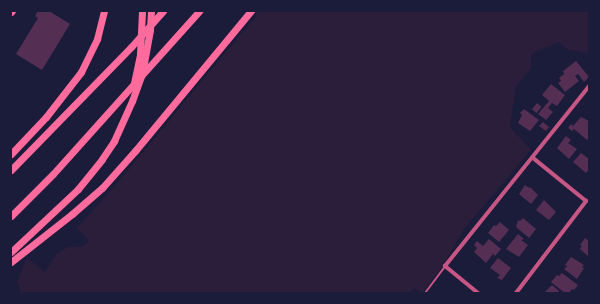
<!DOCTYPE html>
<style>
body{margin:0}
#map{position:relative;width:600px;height:304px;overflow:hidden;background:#1b1b3a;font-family:Roboto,sans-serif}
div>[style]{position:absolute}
.green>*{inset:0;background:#2a1e3b}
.building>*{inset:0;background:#542f53;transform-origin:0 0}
.service>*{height:2px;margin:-1px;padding:0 1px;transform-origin:1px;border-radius:1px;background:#c65784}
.minor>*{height:4px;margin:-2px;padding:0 2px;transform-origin:2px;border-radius:2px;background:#c65784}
.motorway>*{height:7px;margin:-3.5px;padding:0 3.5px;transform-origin:3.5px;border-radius:3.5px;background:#ff6b9d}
span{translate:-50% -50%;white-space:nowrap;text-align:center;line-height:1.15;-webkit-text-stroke:4px #1b1b3a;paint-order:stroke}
.frame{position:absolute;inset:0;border:12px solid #1b1b3a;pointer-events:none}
</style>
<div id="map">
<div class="green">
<div style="clip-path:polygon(254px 11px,589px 11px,589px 53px,569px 50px,558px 42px,531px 54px,531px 68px,516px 87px,510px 127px,531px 150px,464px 229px,443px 266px,422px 293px,414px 288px,410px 293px,21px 293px,17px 281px,27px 258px,45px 272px,57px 253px,70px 246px,81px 247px,89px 241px,77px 228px,118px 182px,257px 15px)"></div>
</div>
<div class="building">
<div style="clip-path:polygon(38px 11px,49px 11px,70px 24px,42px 70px,16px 54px,38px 18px,35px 16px)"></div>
<div style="clip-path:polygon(576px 61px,589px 77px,584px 82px,578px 74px,575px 76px,579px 81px,565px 92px,558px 83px,561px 81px,559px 78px,564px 74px,563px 71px)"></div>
<div style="clip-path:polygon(551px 84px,565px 95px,557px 106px,552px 103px,548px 108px,553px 112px,546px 120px,538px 114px,549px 101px,542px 95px)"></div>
<div style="left:537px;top:103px;width:6px;height:8px;rotate:39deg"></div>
<div style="clip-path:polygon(524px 109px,539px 120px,530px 131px,518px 123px,522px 115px,520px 113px)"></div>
<div style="clip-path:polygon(581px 117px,589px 121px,589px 137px,587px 140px,574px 129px,572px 131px,568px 128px,571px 124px,573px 126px)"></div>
<div style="clip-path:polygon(543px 122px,549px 127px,546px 131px,539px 126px)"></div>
<div style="clip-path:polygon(566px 136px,571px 140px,568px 143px,577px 149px,569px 159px,557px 148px)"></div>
<div style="clip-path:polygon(581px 153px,589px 159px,589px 169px,586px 173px,573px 162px)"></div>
<div style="clip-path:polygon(525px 185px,529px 188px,530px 187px,538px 195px,531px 204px,519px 194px)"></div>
<div style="clip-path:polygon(544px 200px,556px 212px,549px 220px,536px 210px)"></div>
<div style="clip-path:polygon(523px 218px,536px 229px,529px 238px,516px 227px,518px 220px,520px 221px)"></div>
<div style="clip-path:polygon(500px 222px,509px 230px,499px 242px,488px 233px,494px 225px,496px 226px)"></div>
<div style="clip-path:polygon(518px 234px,524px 239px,521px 240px,528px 245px,519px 257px,506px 249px)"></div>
<div style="clip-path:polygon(585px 238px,589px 241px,589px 257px,580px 249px,582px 246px,580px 245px)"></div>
<div style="clip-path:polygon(489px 239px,501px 249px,495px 256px,493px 254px,486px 263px,474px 252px,477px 248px,474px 245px,477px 241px,483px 246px)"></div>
<div style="clip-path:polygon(571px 257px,584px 265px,582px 267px,584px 268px,577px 279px,564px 269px,567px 266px,565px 265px)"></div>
<div style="clip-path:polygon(498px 258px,511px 268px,502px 280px,497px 278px,500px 275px,490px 268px)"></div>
<div style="clip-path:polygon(562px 273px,578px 285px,574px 290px,572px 289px,569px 293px,565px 293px,551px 282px,557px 275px,559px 276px)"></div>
<div style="clip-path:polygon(552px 285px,559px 291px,557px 293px,544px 293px)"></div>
</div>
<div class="service">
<div style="left:425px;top:293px;width:34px;rotate:-53deg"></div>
</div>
<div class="minor">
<div style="left:478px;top:293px;width:43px;rotate:-140.7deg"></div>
<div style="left:445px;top:266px;width:231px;rotate:-51.3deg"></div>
<div style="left:516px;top:293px;width:116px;rotate:-52.7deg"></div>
<div style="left:586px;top:201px;width:68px;rotate:-140.9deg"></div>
</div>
<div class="motorway">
<div style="left:11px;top:12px;width:1px;rotate:-45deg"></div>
<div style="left:134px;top:83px;width:30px;rotate:-78deg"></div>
<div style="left:140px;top:54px;width:43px;rotate:-87.3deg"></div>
<div style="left:11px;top:154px;width:51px;rotate:-46.6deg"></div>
<div style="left:46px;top:117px;width:57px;rotate:-52.1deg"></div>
<div style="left:81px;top:72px;width:37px;rotate:-64deg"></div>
<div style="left:97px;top:39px;width:29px;rotate:-76deg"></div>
<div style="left:11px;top:170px;width:172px;rotate:-45.7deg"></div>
<div style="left:131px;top:47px;width:48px;rotate:-48.4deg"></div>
<div style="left:11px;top:216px;width:59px;rotate:-45deg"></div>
<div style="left:53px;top:174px;width:219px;rotate:-48.1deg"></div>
<div style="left:11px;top:252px;width:92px;rotate:-43.2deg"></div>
<div style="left:78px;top:189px;width:38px;rotate:-51deg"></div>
<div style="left:102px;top:159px;width:22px;rotate:-56deg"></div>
<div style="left:114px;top:141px;width:44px;rotate:-65.8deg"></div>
<div style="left:132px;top:101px;width:29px;rotate:-70deg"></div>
<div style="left:142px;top:74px;width:45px;rotate:-79.7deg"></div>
<div style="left:150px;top:30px;width:19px;rotate:-87deg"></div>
<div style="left:11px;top:262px;width:78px;rotate:-38.2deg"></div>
<div style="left:72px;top:214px;width:40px;rotate:-41deg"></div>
<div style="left:102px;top:188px;width:50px;rotate:-48.3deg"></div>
<div style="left:135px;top:151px;width:182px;rotate:-50.4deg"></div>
</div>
<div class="frame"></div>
</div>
